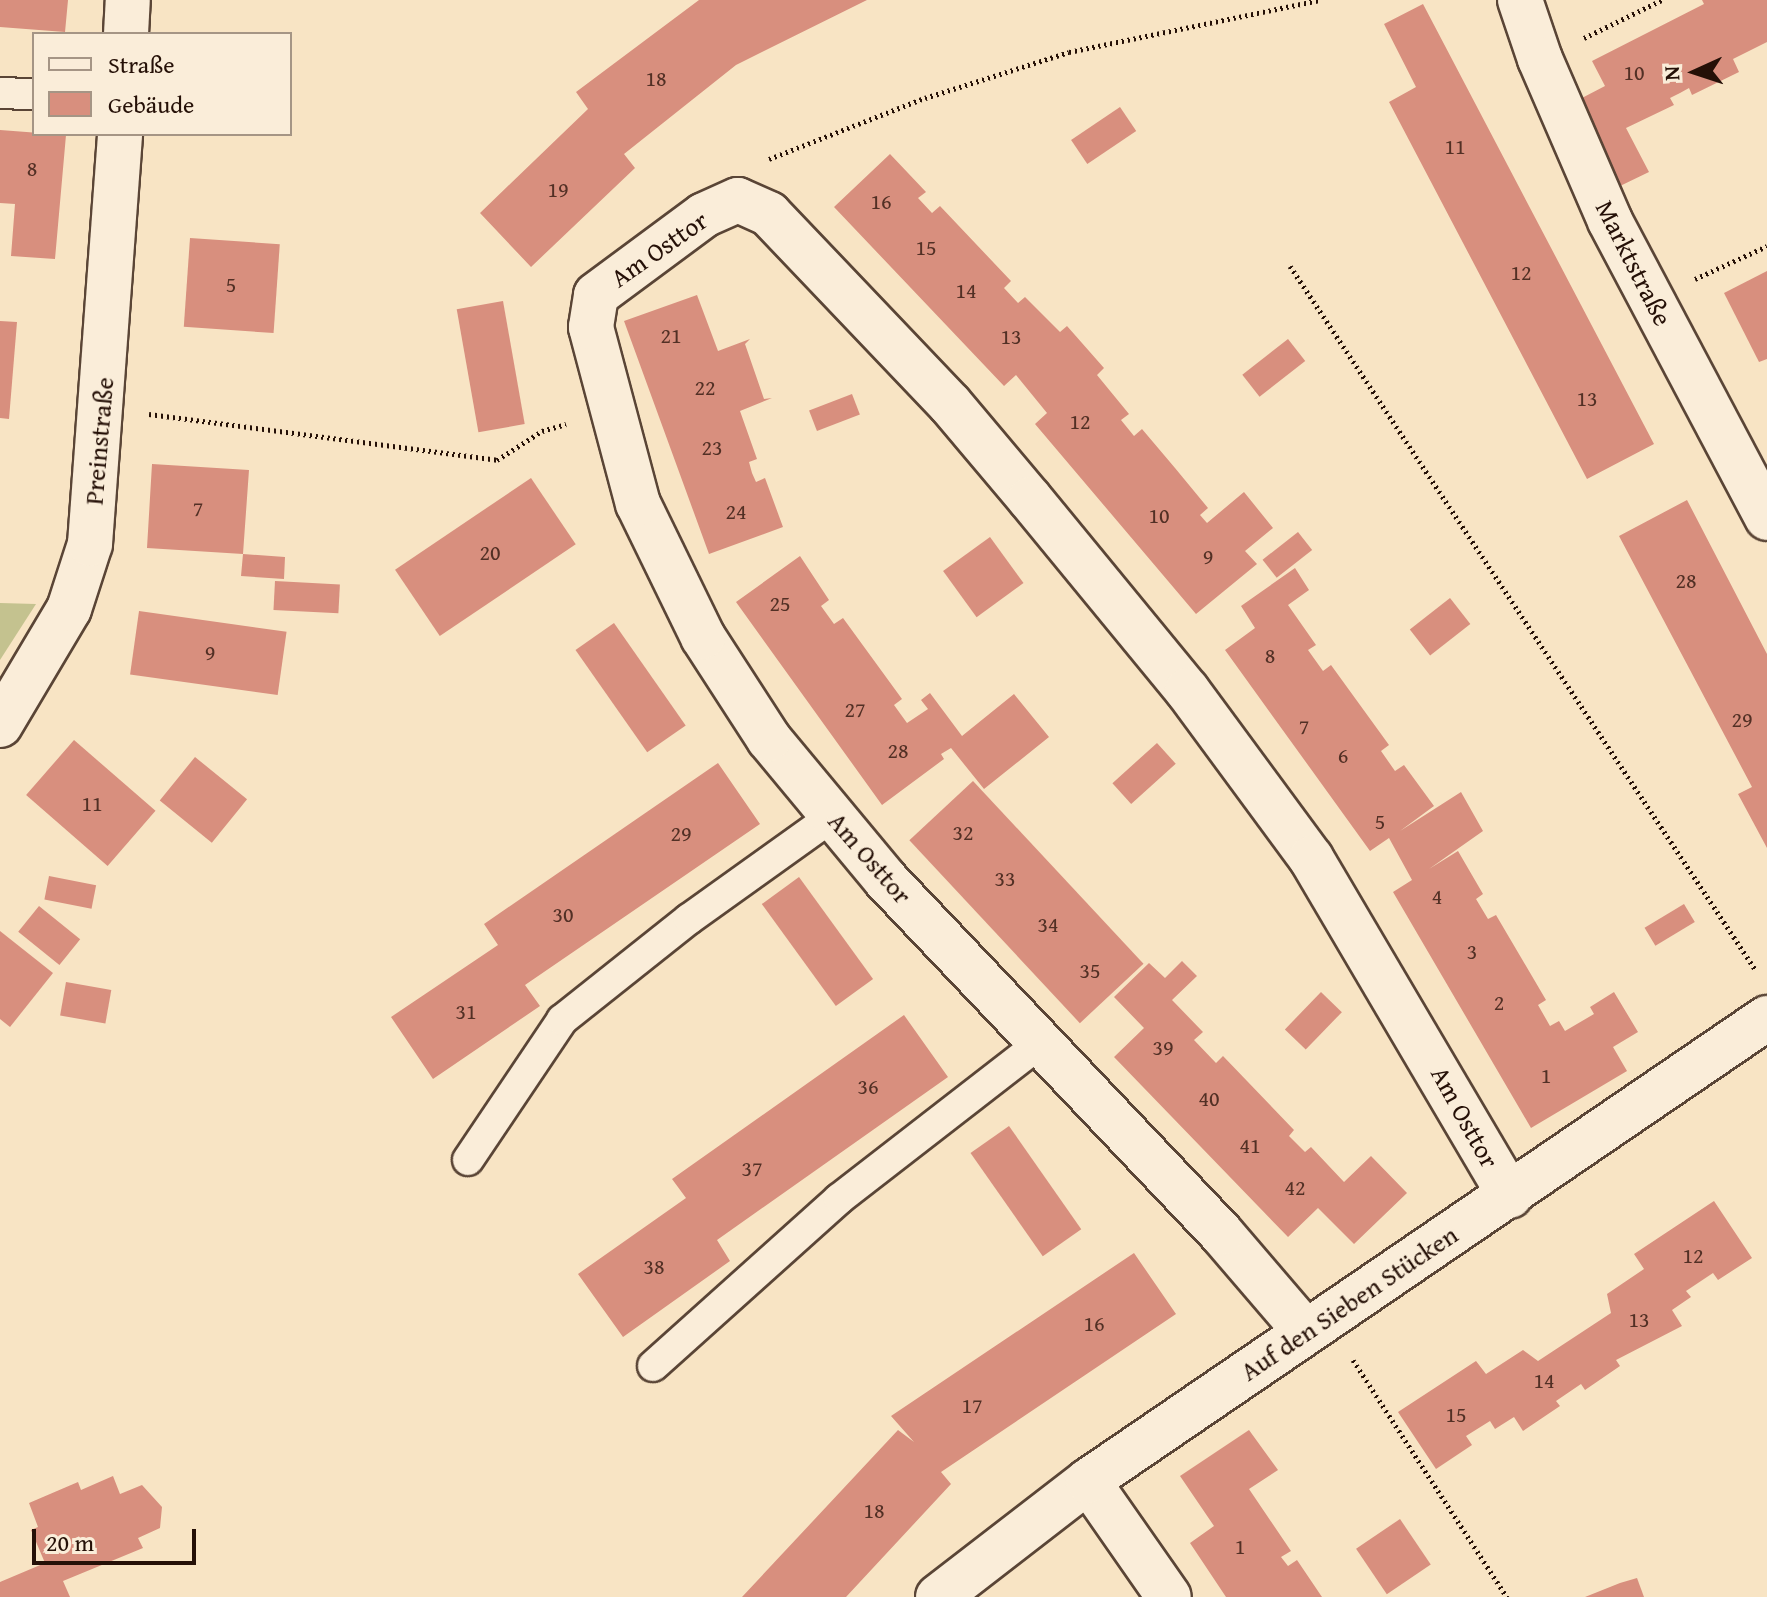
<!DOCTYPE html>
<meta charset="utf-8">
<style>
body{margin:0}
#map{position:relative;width:1767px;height:1597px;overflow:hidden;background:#f8e4c4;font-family:"Gentium Book Plus",serif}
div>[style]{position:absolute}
.green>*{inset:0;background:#c4c28f}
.building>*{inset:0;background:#d88f7e;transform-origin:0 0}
.path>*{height:5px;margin-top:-2.5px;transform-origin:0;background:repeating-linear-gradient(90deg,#251007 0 2px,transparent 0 6px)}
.roads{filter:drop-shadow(2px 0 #5a4536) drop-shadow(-2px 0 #5a4536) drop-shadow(0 2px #5a4536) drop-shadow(0 -2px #5a4536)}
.lane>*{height:30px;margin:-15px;padding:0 15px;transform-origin:15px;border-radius:15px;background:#faedd9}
.street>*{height:44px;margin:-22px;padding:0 22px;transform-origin:22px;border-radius:22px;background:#faedd9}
span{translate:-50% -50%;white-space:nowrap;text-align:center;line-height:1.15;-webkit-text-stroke:6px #faedd9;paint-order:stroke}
.number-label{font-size:22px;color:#523025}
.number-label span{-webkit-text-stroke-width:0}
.street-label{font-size:26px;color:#251007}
.legend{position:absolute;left:32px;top:32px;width:260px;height:104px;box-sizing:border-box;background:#faedd9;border:2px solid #a59585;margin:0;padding:10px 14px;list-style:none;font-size:24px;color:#251007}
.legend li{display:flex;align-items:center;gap:16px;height:40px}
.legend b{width:40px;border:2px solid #a59585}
.north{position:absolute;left:1655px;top:32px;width:80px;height:80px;-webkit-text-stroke:6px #faedd9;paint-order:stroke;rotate:267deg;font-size:22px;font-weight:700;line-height:32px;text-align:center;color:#251007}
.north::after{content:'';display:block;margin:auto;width:28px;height:36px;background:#251007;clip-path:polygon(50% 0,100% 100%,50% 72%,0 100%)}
.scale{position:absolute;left:32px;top:1529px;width:164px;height:36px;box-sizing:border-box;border:4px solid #251007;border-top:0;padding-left:10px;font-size:24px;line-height:28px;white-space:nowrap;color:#251007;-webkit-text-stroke:6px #faedd9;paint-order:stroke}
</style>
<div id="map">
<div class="green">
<div style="clip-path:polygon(0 603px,36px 604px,0 660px)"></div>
</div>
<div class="building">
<div style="clip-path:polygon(0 0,68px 0,65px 32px,0 27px)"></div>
<div style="clip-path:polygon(699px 0,867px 0,736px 65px,624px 154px,635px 168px,531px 267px,480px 213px,588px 109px,576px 92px)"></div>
<div style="clip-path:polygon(1702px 0,1767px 0,1767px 42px,1733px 59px,1739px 72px,1692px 95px,1689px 88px,1680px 93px,1670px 98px,1674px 105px,1626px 128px,1649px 172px,1620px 186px,1580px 99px,1605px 86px,1592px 61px,1704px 4px)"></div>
<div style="clip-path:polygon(1423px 4px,1654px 444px,1587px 479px,1389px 102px,1416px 87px,1384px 24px)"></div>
<div style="left:1120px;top:107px;width:29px;height:59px;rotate:56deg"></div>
<div style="clip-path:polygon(0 130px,66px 135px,55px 259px,11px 256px,15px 204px,0 203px)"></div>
<div style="clip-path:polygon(890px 154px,926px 192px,918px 198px,932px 213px,940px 206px,1011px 281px,1004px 288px,1018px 303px,1025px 297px,1060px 332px,1067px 326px,1104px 368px,1097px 375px,1129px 414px,1121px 420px,1134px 436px,1142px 429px,1175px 468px,1208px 508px,1200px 515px,1207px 523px,1244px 492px,1273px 528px,1245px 551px,1257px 564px,1196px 614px,1035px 424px,1047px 413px,1016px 375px,1004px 386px,834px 207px)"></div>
<div style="left:190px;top:238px;width:90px;height:89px;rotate:4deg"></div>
<div style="clip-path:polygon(1767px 271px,1767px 359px,1759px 362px,1724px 293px)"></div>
<div style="clip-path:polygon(697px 295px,718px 351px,750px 339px,745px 344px,764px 399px,772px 398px,740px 411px,757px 459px,749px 462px,752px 473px,756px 482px,765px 478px,783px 527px,709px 554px,624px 321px)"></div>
<div style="left:503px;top:301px;width:125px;height:47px;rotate:80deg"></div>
<div style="clip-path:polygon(0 321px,17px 322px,9px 419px,0 418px)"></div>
<div style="left:1288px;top:339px;width:28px;height:58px;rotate:52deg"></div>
<div style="left:852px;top:394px;width:22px;height:46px;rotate:69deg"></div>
<div style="clip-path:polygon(152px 464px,249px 470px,243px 554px,285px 557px,284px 579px,241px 576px,243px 554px,147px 548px)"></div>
<div style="left:531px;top:478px;width:80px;height:164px;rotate:56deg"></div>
<div style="clip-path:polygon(1687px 500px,1767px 654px,1767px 848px,1738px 794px,1752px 787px,1619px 536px)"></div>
<div style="left:1298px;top:532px;width:23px;height:45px;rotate:52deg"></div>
<div style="left:990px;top:537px;width:57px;height:58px;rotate:54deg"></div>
<div style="clip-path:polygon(800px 556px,829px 600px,821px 606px,834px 624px,843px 618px,902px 699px,894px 705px,907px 723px,928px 709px,921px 700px,930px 693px,962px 736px,1014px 694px,1049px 737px,984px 789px,951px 748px,941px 754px,944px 759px,882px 805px,736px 602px)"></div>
<div style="clip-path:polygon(1295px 568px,1309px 590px,1288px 605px,1316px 645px,1308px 650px,1323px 671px,1331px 665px,1389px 745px,1381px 751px,1395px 771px,1404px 765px,1434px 806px,1400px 831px,1461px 792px,1483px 831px,1429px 869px,1458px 851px,1483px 894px,1476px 899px,1488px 919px,1496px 915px,1546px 1000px,1538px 1005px,1550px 1026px,1559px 1021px,1565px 1031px,1594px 1014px,1590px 1007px,1614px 992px,1638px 1032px,1613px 1047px,1627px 1071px,1531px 1128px,1393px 892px,1412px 880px,1389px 838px,1370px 851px,1225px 650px,1255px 628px,1241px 606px)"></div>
<div style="left:275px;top:581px;width:65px;height:29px;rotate:3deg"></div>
<div style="left:1450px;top:598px;width:33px;height:51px;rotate:52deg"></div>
<div style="left:139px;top:611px;width:149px;height:64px;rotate:8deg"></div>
<div style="left:614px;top:623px;width:125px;height:47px;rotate:55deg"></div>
<div style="left:74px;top:740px;width:108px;height:73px;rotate:41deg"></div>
<div style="left:1157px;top:743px;width:28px;height:60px;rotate:48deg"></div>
<div style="left:195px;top:757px;width:67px;height:56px;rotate:39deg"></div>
<div style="clip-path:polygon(718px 763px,760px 824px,525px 985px,540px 1006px,433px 1079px,391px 1017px,498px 945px,484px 924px)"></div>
<div style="left:973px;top:781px;width:250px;height:87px;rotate:47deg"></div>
<div style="left:49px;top:876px;width:48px;height:24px;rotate:11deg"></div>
<div style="left:799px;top:877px;width:126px;height:46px;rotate:54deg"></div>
<div style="left:1684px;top:904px;width:21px;height:46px;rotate:59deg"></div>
<div style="left:39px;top:906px;width:53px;height:33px;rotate:39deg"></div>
<div style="clip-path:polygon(0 931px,53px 973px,10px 1027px,0 1019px)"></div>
<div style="clip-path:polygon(1182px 961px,1197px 976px,1172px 1000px,1203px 1032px,1194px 1040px,1216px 1063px,1223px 1056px,1294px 1130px,1289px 1136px,1305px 1152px,1311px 1147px,1344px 1182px,1371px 1156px,1407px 1193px,1354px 1244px,1318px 1208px,1288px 1237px,1114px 1057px,1144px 1028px,1114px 997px,1149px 963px,1165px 978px)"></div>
<div style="left:66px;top:982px;width:46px;height:34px;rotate:10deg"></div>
<div style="left:1321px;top:992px;width:29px;height:52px;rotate:44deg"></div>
<div style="clip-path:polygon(904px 1015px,948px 1077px,717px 1240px,730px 1261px,623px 1337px,578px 1274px,686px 1198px,672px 1179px)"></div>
<div style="left:1009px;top:1126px;width:126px;height:47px;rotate:55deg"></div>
<div style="clip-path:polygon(1714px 1201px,1752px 1258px,1718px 1280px,1713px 1273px,1686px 1291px,1691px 1297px,1672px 1310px,1682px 1326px,1616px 1360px,1620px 1366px,1585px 1390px,1581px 1384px,1556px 1401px,1560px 1406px,1523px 1431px,1514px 1417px,1495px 1429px,1490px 1421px,1466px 1436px,1472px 1445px,1436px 1469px,1398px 1412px,1476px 1361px,1486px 1374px,1523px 1350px,1538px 1361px,1611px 1313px,1607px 1294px,1644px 1269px,1634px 1254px)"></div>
<div style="clip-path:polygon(1134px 1253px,1176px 1314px,941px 1472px,951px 1484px,846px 1597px,742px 1597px,898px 1430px,914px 1442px,891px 1416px)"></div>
<div style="clip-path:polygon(1249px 1430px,1278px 1470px,1249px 1489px,1291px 1551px,1281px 1557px,1288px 1566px,1297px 1560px,1322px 1597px,1226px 1597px,1190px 1543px,1214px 1526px,1180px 1476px)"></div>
<div style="clip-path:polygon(113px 1476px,120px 1494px,142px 1485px,162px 1507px,160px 1528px,138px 1538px,143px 1548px,63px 1581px,70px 1597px,0 1597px,0 1582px,45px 1563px,31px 1530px,38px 1527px,29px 1503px,78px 1482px,81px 1490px)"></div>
<div style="left:1400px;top:1519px;width:55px;height:53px;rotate:56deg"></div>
<div style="clip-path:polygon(1637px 1578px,1644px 1597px,1585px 1597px,1620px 1583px)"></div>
</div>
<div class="path">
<div style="left:1584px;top:38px;width:87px;rotate:-26deg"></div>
<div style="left:769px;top:159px;width:168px;rotate:-21.4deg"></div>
<div style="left:925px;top:98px;width:151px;rotate:-17.7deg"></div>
<div style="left:1069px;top:52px;width:256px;rotate:-11.7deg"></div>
<div style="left:1290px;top:266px;width:843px;rotate:56.52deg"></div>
<div style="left:1695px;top:279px;width:79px;rotate:-24.6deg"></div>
<div style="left:149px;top:414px;width:351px;rotate:7.5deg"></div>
<div style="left:497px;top:460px;width:54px;rotate:-32.8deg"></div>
<div style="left:542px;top:431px;width:25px;rotate:-16deg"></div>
<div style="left:1353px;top:1360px;width:283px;rotate:57deg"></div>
</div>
<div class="roads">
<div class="lane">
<div style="left:0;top:93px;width:34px;rotate:2deg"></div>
<div style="left:468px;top:1160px;width:169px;rotate:-56.1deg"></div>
<div style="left:562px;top:1020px;width:162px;rotate:-38.5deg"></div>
<div style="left:689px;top:919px;width:177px;rotate:-35.6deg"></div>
<div style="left:653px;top:1366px;width:250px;rotate:-41.9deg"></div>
<div style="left:839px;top:1199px;width:254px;rotate:-37.8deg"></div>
</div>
<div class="street">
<div style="left:1520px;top:0;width:62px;rotate:71.3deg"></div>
<div style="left:1540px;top:59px;width:176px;rotate:66.6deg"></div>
<div style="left:1610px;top:221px;width:336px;rotate:62.1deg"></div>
<div style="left:126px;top:34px;width:34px;rotate:-87deg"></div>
<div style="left:0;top:725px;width:135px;rotate:-59.3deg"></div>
<div style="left:69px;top:609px;width:68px;rotate:-72.1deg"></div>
<div style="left:90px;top:544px;width:411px;rotate:-85.8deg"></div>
<div style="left:1305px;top:1331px;width:129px;rotate:-130.6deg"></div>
<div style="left:1221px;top:1233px;width:487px;rotate:-133.5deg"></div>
<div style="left:886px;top:880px;width:183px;rotate:-129.7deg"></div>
<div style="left:769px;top:739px;width:121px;rotate:-122.9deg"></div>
<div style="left:703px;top:637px;width:148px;rotate:-116deg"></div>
<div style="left:638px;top:504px;width:183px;rotate:-104.9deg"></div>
<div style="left:591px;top:327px;width:32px;rotate:-81deg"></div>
<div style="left:596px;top:295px;width:134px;rotate:-36.5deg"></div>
<div style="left:704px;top:215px;width:37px;rotate:-24deg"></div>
<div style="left:738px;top:200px;width:34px;rotate:24deg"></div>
<div style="left:769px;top:214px;width:262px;rotate:46.4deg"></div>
<div style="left:950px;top:404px;width:124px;rotate:49.9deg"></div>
<div style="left:1030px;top:499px;width:247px;rotate:50.6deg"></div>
<div style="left:1187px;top:690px;width:209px;rotate:53.6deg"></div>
<div style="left:1311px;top:858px;width:392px;rotate:59.5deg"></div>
<div style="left:1088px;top:1481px;width:141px;rotate:55.1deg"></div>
<div style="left:938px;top:1597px;width:190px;rotate:-37.7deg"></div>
<div style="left:1088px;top:1481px;width:822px;rotate:-34.29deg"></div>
</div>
</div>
<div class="number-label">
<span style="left:1634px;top:73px">10</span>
<span style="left:656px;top:79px">18</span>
<span style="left:1455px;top:147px">11</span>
<span style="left:32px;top:169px">8</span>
<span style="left:558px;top:190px">19</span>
<span style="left:881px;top:202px">16</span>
<span style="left:926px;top:248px">15</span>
<span style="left:1521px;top:273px">12</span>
<span style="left:231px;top:285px">5</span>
<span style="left:966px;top:291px">14</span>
<span style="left:671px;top:336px">21</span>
<span style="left:1011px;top:337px">13</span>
<span style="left:705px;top:388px">22</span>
<span style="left:1587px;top:399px">13</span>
<span style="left:1080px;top:422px">12</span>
<span style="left:712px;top:448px">23</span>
<span style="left:198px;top:509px">7</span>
<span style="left:736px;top:512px">24</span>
<span style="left:1159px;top:516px">10</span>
<span style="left:490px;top:553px">20</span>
<span style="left:1208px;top:557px">9</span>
<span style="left:1686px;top:581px">28</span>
<span style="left:780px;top:604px">25</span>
<span style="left:210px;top:653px">9</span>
<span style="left:1270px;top:656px">8</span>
<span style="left:855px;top:710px">27</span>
<span style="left:1742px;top:720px">29</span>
<span style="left:1304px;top:727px">7</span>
<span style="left:898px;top:751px">28</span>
<span style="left:1343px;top:756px">6</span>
<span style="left:92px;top:804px">11</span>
<span style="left:1380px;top:822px">5</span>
<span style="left:963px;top:833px">32</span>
<span style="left:681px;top:834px">29</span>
<span style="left:1005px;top:879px">33</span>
<span style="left:1437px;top:897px">4</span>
<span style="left:563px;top:915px">30</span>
<span style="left:1048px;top:925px">34</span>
<span style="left:1472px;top:952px">3</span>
<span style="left:1090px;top:971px">35</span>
<span style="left:1499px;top:1003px">2</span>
<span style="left:466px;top:1012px">31</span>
<span style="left:1163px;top:1048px">39</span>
<span style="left:1546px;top:1076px">1</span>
<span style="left:868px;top:1087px">36</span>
<span style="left:1209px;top:1099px">40</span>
<span style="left:1250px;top:1146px">41</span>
<span style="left:752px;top:1169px">37</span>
<span style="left:1295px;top:1188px">42</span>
<span style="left:1693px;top:1256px">12</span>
<span style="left:654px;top:1267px">38</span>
<span style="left:1639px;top:1320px">13</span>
<span style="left:1094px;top:1324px">16</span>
<span style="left:1544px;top:1381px">14</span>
<span style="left:972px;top:1406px">17</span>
<span style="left:1456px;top:1415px">15</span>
<span style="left:874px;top:1511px">18</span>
<span style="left:1240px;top:1547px">1</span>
</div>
<div class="street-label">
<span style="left:659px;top:249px;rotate:-35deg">Am Osttor</span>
<span style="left:1634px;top:263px;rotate:63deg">Marktstraße</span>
<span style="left:99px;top:441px;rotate:-85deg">Preinstraße</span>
<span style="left:870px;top:858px;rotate:49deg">Am Osttor</span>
<span style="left:1465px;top:1117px;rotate:61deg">Am Osttor</span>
<span style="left:1349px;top:1303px;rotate:-34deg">Auf den Sieben Stücken</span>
</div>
<ul class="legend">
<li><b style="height:10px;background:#faedd9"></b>Straße</li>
<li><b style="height:22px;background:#d88f7e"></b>Gebäude</li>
</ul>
<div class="north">N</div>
<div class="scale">20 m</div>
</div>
